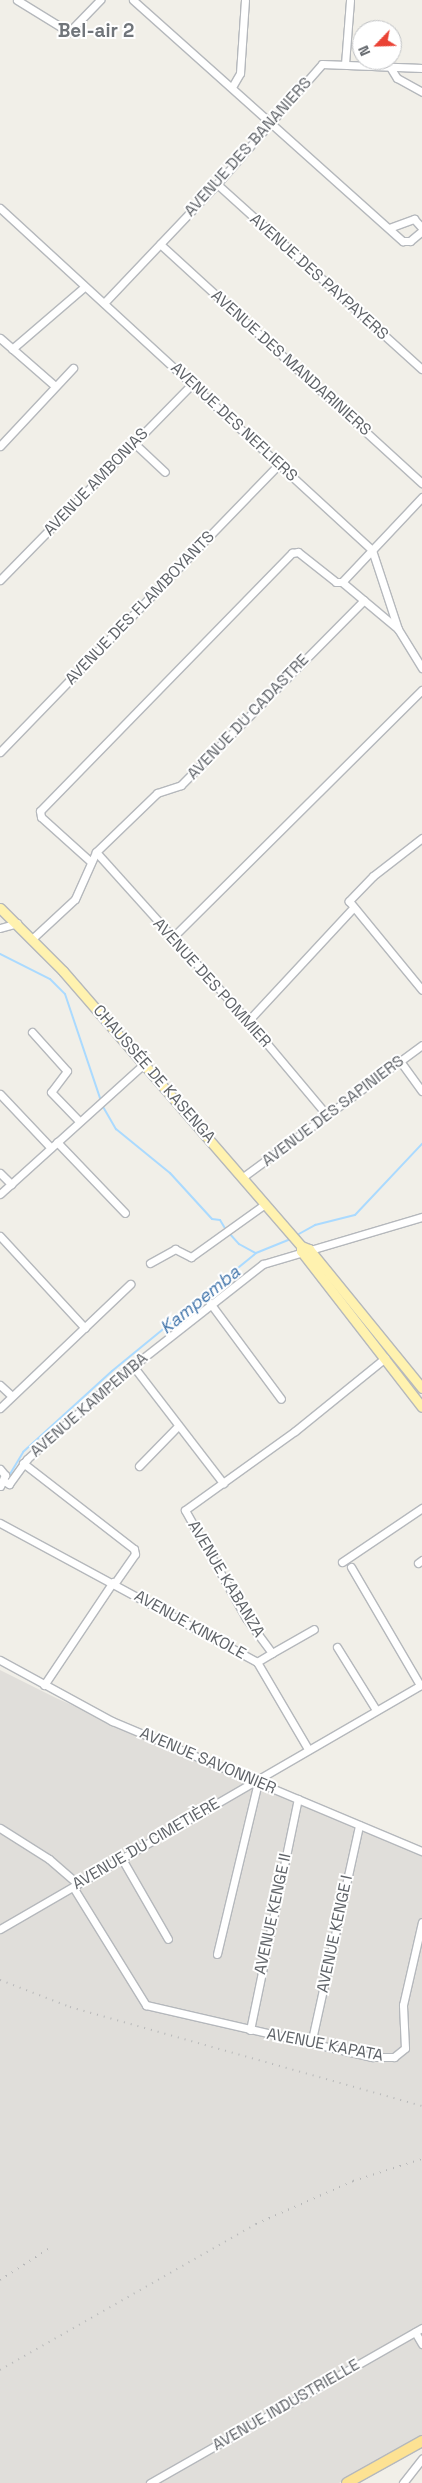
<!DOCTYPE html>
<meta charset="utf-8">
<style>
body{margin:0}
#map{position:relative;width:422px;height:2483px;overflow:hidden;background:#f1efe8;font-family:"Space Grotesk",sans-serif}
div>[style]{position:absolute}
.industrial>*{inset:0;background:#e0deda}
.stream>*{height:2px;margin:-1px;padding:0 1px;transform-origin:1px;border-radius:1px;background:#aadaff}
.roads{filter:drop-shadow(1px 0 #b5b8bc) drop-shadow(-1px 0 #b5b8bc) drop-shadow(0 1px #b5b8bc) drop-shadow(0 -1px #b5b8bc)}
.minor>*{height:7px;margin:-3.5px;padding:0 3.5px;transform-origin:3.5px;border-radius:3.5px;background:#fff}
.major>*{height:9px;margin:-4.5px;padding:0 4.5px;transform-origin:4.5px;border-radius:4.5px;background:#fff2af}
.highway>*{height:10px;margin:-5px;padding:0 5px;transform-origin:5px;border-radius:5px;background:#fde293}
.rail>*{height:2px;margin-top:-1px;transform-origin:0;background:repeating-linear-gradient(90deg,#b6b7b8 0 1px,transparent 0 7px)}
span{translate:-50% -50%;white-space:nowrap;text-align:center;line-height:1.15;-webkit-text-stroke:4px #fff;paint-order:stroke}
.street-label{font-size:16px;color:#5f6368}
.water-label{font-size:18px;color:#4174aa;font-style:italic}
.quarter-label{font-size:19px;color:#70757a;font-weight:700}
.north{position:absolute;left:352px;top:20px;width:50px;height:50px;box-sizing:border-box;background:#fff;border:1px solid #bfc1c3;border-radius:50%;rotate:246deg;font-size:14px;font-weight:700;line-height:20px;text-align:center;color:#5f6368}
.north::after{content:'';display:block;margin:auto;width:18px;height:22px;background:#ea4335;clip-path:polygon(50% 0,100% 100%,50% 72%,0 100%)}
</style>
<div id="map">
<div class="industrial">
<div style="clip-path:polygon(0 1670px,56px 1698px,211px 1766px,422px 1853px,422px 2435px,339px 2483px,0 2483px)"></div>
</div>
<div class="stream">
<div style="left:0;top:954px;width:56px;rotate:26.6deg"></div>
<div style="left:50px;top:979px;width:21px;rotate:45deg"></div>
<div style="left:65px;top:994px;width:113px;rotate:71.4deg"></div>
<div style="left:102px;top:1105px;width:28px;rotate:60deg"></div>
<div style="left:116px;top:1129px;width:70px;rotate:39.2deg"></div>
<div style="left:170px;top:1173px;width:62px;rotate:47.6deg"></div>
<div style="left:212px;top:1219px;width:8px;rotate:7deg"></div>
<div style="left:220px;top:1220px;width:12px;rotate:59deg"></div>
<div style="left:229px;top:1233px;width:15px;rotate:48deg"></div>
<div style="left:239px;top:1244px;width:18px;rotate:29deg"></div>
<div style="left:297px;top:1235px;width:21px;rotate:-29deg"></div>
<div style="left:315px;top:1225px;width:41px;rotate:-14deg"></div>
<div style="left:355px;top:1215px;width:98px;rotate:-46.7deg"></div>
<div style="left:7px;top:1479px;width:31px;rotate:-59deg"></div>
<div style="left:23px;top:1452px;width:120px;rotate:-42.3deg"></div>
<div style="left:112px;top:1371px;width:186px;rotate:-39.3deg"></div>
<div style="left:256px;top:1253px;width:38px;rotate:-22deg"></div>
</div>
<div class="roads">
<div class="minor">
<div style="left:17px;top:0;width:61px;rotate:31.6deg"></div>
<div style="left:69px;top:32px;width:45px;rotate:-45.9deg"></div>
<div style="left:133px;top:0;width:362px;rotate:41.8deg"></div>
<div style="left:403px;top:241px;width:7px"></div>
<div style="left:410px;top:241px;width:16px;rotate:-40deg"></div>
<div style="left:345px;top:64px;width:64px;rotate:-85.5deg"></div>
<div style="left:390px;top:67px;width:13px;rotate:58deg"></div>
<div style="left:397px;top:78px;width:29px;rotate:29deg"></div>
<div style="left:232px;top:87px;width:16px;rotate:-60deg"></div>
<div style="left:240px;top:73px;width:73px;rotate:-86.1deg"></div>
<div style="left:217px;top:184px;width:276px;rotate:42.1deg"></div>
<div style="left:0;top:208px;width:505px;rotate:42.59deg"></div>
<div style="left:372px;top:550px;width:83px;rotate:71.8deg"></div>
<div style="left:398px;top:629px;width:46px;rotate:58.4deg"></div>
<div style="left:389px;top:228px;width:27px;rotate:-20deg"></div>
<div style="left:414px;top:219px;width:12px;rotate:48deg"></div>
<div style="left:160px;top:244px;width:355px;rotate:42.4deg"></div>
<div style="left:104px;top:303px;width:164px;rotate:-46.5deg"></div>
<div style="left:217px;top:184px;width:159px;rotate:-48.8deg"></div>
<div style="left:322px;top:64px;width:100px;rotate:2.3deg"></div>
<div style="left:0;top:338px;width:73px;rotate:41.1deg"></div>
<div style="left:12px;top:349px;width:95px;rotate:-40.7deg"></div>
<div style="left:134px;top:443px;width:42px;rotate:43.1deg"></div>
<div style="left:0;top:446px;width:107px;rotate:-46.9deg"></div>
<div style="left:0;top:580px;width:274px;rotate:-45.6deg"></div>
<div style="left:342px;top:582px;width:117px;rotate:-46.7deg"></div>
<div style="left:0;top:752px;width:401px;rotate:-45.9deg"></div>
<div style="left:422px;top:838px;width:62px;rotate:142.2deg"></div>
<div style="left:373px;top:876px;width:35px;rotate:134deg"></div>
<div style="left:349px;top:901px;width:115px;rotate:50.6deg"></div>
<div style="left:96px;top:852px;width:227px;rotate:48deg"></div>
<div style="left:248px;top:1021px;width:123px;rotate:50deg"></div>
<div style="left:91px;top:862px;width:67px;rotate:-138deg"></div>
<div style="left:41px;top:817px;width:6px;rotate:-99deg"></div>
<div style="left:40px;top:811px;width:361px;rotate:-45.7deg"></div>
<div style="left:292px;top:553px;width:6px;rotate:-9deg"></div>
<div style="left:298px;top:552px;width:48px;rotate:38.3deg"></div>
<div style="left:336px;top:582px;width:6px"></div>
<div style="left:342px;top:582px;width:73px;rotate:40deg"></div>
<div style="left:0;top:928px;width:18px;rotate:-16deg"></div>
<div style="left:33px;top:938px;width:57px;rotate:-42.9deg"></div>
<div style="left:75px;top:899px;width:51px;rotate:-65.9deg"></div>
<div style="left:96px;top:852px;width:85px;rotate:-44deg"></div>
<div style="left:157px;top:793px;width:25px;rotate:-18deg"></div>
<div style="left:181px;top:785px;width:260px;rotate:-45.3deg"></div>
<div style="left:172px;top:938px;width:352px;rotate:-44.8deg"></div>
<div style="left:248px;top:1021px;width:154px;rotate:-47.1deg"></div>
<div style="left:32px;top:1032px;width:52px;rotate:48.1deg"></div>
<div style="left:67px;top:1071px;width:26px;rotate:127deg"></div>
<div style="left:51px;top:1092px;width:40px;rotate:46deg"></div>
<div style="left:400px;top:1061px;width:37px;rotate:54deg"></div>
<div style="left:0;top:1094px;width:74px;rotate:46.6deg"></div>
<div style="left:57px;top:1142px;width:98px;rotate:46.2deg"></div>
<div style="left:0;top:1173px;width:16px;rotate:45deg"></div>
<div style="left:243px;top:1177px;width:222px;rotate:-36.4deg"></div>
<div style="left:0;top:1194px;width:195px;rotate:-42.1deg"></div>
<div style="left:0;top:1236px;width:125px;rotate:47.3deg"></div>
<div style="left:150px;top:1263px;width:29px;rotate:-29deg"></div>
<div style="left:175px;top:1249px;width:18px;rotate:27deg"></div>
<div style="left:191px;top:1257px;width:91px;rotate:-35.6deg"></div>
<div style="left:210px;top:1303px;width:119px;rotate:53.5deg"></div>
<div style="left:133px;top:1366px;width:148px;rotate:52.4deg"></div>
<div style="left:0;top:1385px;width:16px;rotate:43deg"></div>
<div style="left:0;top:1408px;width:180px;rotate:-43.6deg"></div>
<div style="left:23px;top:1463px;width:140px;rotate:37.8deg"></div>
<div style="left:134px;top:1549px;width:5px;rotate:79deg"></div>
<div style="left:135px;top:1554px;width:35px;rotate:125deg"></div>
<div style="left:139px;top:1466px;width:56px;rotate:-45.7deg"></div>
<div style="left:0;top:1469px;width:8px;rotate:50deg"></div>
<div style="left:5px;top:1475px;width:12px;rotate:114deg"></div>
<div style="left:4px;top:1481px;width:6px;rotate:31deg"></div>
<div style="left:9px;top:1484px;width:31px;rotate:-54deg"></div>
<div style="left:27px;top:1459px;width:118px;rotate:-41.9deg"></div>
<div style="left:115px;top:1380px;width:188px;rotate:-38.1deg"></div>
<div style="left:263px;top:1264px;width:166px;rotate:-16.5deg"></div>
<div style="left:0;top:1523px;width:292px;rotate:28.4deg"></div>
<div style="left:257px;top:1662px;width:101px;rotate:59.6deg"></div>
<div style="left:342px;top:1562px;width:97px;rotate:-34deg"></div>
<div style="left:418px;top:1563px;width:5px;rotate:-37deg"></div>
<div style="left:351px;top:1567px;width:137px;rotate:59.7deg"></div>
<div style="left:337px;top:1647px;width:74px;rotate:58.2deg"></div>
<div style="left:272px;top:1653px;width:48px;rotate:-29.7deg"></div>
<div style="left:0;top:1660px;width:128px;rotate:28.6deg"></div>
<div style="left:112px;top:1721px;width:336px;rotate:22.8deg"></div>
<div style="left:257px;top:1662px;width:17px;rotate:-31deg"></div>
<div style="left:272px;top:1653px;width:44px;rotate:-126.6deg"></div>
<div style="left:246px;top:1618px;width:124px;rotate:-119.5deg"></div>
<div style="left:185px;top:1510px;width:135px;rotate:-35.7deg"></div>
<div style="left:295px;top:1431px;width:116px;rotate:-39deg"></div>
<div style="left:44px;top:1685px;width:124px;rotate:-56.2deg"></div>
<div style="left:0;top:1828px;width:58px;rotate:32.3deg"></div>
<div style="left:49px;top:1859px;width:38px;rotate:41deg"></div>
<div style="left:122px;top:1859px;width:92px;rotate:60.1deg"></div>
<div style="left:73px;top:1887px;width:139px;rotate:58.3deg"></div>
<div style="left:146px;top:2005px;width:232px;rotate:13deg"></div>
<div style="left:372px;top:2057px;width:22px"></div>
<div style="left:394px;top:2057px;width:14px;rotate:-39deg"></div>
<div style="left:405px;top:2048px;width:43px;rotate:-92.7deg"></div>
<div style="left:403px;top:2005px;width:85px;rotate:-77.1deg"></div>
<div style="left:0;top:1929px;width:488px;rotate:-30.1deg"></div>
<div style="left:217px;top:1954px;width:177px;rotate:-76.6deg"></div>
<div style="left:250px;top:2030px;width:236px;rotate:-78.3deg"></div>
<div style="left:311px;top:2044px;width:224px;rotate:-77.6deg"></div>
<div style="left:415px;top:2332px;width:14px;rotate:60deg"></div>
<div style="left:150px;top:2483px;width:313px;rotate:-29.7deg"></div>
<div style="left:403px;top:2483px;width:31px;rotate:-52deg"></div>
</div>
<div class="major">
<div style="left:0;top:908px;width:89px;rotate:45deg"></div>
<div style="left:63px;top:971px;width:364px;rotate:49.1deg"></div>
<div style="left:301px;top:1246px;width:9px;rotate:21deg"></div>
<div style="left:309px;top:1249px;width:179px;rotate:50.9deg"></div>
<div style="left:301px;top:1246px;width:5px;rotate:90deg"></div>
<div style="left:301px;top:1251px;width:197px;rotate:52.2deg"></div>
</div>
<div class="highway">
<div style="left:347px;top:2483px;width:86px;rotate:-29.2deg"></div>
</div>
</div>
<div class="rail">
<div style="left:0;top:1980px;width:75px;rotate:21.1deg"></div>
<div style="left:70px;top:2007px;width:366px;rotate:15.7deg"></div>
<div style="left:0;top:2280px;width:59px;rotate:-32.6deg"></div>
<div style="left:0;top:2370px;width:295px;rotate:-29.7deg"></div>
<div style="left:256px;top:2224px;width:106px;rotate:-23.9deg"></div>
<div style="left:353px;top:2181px;width:72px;rotate:-17.7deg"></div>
</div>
<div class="street-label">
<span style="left:248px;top:147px;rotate:-48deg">AVENUE DES BANANIERS</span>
<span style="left:319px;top:277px;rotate:42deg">AVENUE DES PAYPAYERS</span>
<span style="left:291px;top:363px;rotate:42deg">AVENUE DES MANDARINIERS</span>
<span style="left:234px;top:422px;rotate:43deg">AVENUE DES NEFLIERS</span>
<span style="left:96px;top:482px;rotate:-46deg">AVENUE AMBONIAS</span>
<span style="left:140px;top:608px;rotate:-46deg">AVENUE DES FLAMBOYANTS</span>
<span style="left:248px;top:717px;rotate:-46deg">AVENUE DU CADASTRE</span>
<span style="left:212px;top:983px;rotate:48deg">AVENUE DES POMMIER</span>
<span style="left:154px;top:1074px;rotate:49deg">CHAUSSÉE DE KASENGA</span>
<span style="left:333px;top:1111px;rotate:-37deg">AVENUE DES SAPINIERS</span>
<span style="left:89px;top:1405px;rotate:-41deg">AVENUE KAMPEMBA</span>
<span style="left:226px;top:1579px;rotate:59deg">AVENUE KABANZA</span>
<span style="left:190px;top:1625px;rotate:29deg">AVENUE KINKOLE</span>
<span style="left:208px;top:1761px;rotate:23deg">AVENUE SAVONNIER</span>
<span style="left:146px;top:1844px;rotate:-30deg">AVENUE DU CIMETIÈRE</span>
<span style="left:273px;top:1914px;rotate:-78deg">AVENUE KENGE II</span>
<span style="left:335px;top:1934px;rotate:-78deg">AVENUE KENGE I</span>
<span style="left:325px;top:2045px;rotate:11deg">AVENUE KAPATA</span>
<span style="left:286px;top:2405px;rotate:-30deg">AVENUE INDUSTRIELLE</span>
</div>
<div class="water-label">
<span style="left:200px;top:1300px;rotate:-39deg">Kampemba</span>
</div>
<div class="quarter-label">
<span style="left:96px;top:31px">Bel-air 2</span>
</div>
<div class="north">N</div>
</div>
